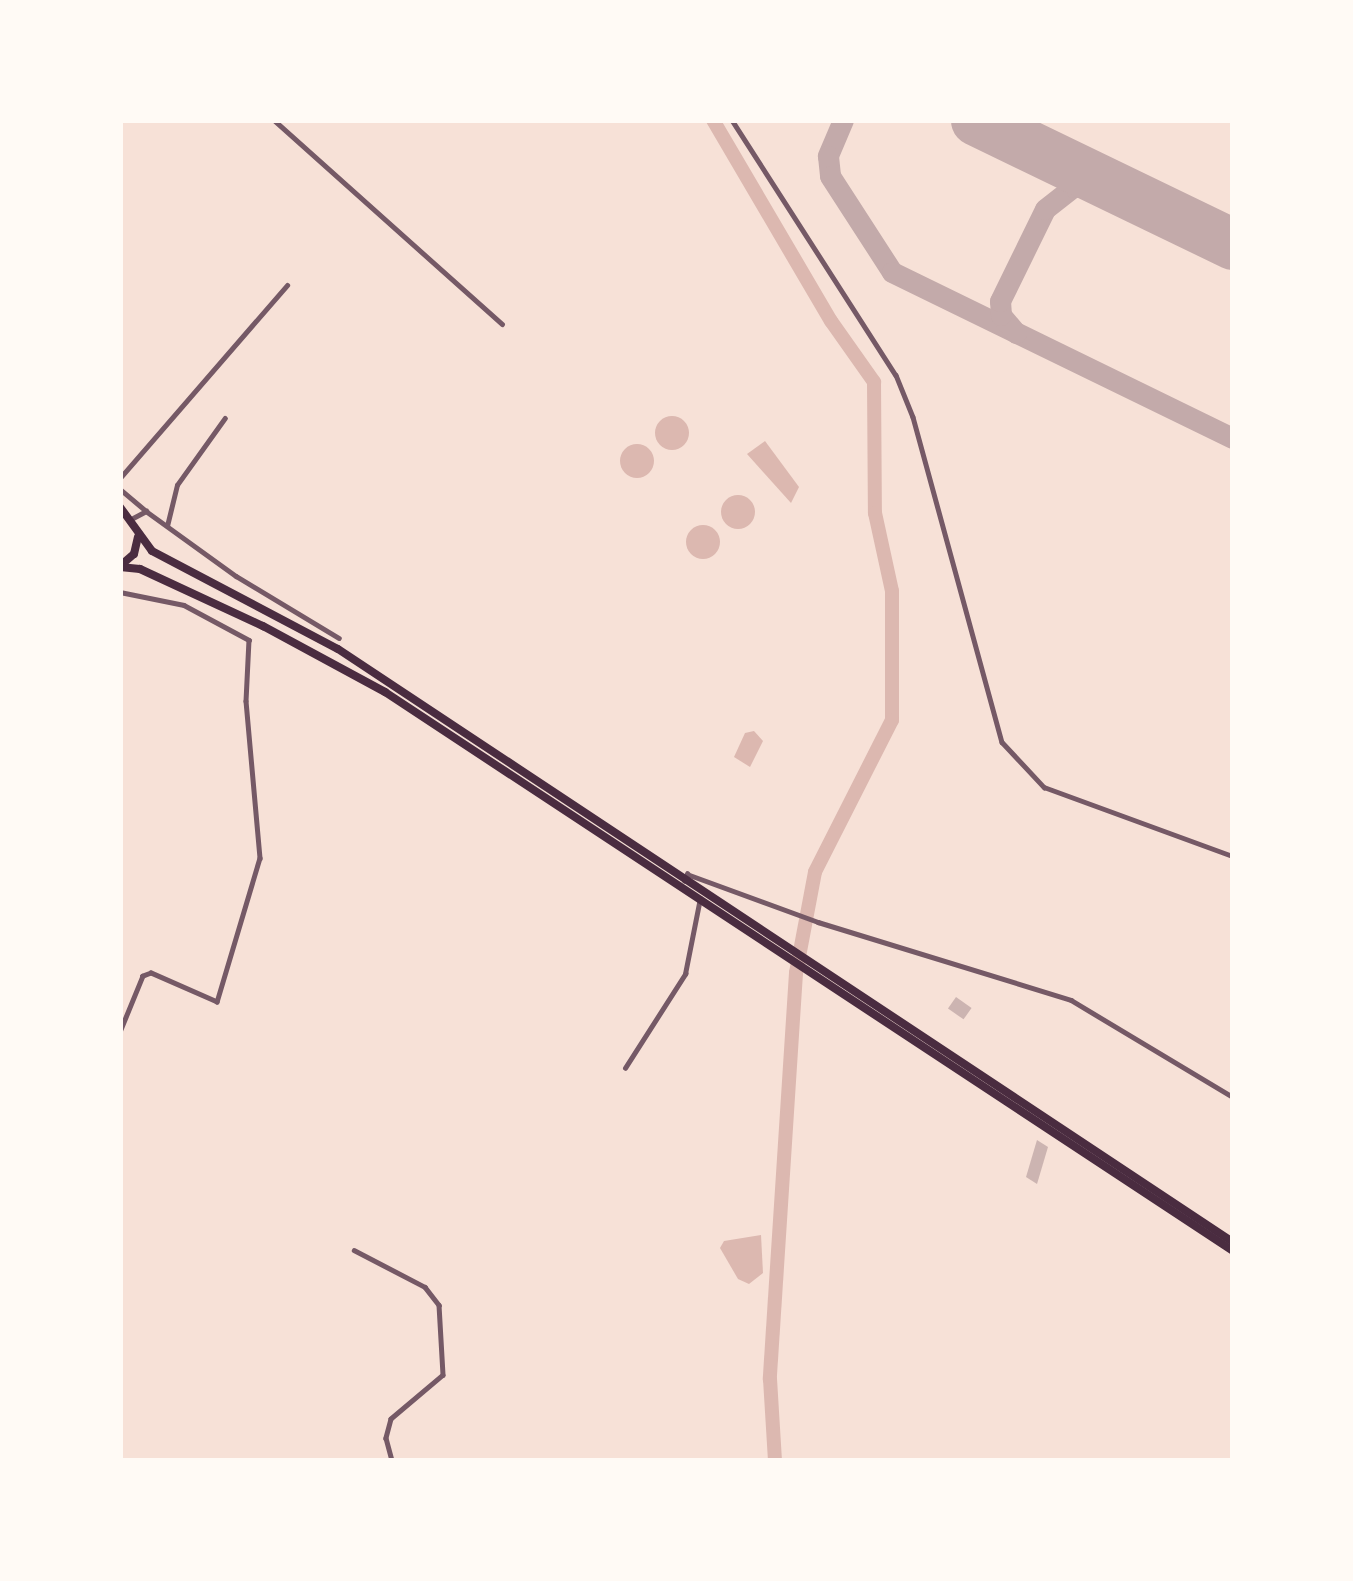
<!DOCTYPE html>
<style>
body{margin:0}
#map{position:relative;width:1353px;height:1581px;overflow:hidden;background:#f7e1d7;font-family:"Nunito Sans",sans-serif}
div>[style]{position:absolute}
.water>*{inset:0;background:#dcb8b0}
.round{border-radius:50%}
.river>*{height:14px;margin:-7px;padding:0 7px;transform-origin:7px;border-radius:7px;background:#dcb8b0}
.taxiway>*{height:21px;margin:-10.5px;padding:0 10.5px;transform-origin:10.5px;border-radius:10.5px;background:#c3aaaa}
.runway>*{height:51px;margin:-25.5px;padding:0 25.5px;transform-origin:25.5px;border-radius:25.5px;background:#c3aaaa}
.building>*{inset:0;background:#ccb4b1;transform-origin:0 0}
.minor>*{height:4.5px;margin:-2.25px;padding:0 2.25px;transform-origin:2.25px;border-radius:2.25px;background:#755966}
.primary>*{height:8px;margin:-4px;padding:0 4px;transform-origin:4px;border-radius:4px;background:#4a2c40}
span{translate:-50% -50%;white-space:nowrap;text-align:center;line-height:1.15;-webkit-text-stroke:12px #fffaf5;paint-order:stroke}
.frame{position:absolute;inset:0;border:123px solid #fffaf5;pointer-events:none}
</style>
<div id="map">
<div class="water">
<div class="round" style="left:655px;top:416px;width:34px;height:34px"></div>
<div style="clip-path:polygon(765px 441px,799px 487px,791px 503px,747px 454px)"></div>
<div class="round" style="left:620px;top:444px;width:34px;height:34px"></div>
<div class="round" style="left:721px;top:495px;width:34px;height:34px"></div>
<div class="round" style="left:686px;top:525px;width:34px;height:34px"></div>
<div style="clip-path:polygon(754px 731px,763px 741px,750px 767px,734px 757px,745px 733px)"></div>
<div style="clip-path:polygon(761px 1235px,763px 1273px,749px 1284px,738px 1279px,720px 1248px,724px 1241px)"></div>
</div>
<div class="river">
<div style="left:713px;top:120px;width:233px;rotate:59.6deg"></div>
<div style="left:831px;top:321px;width:75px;rotate:54.8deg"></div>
<div style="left:874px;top:382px;width:131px;rotate:89.6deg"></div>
<div style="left:875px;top:513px;width:80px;rotate:77.7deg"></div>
<div style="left:892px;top:591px;width:129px;rotate:90deg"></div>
<div style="left:892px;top:720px;width:170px;rotate:116.9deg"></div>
<div style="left:815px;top:872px;width:103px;rotate:100.7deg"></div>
<div style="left:796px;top:973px;width:407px;rotate:93.7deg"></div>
<div style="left:770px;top:1379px;width:82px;rotate:86.5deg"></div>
</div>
<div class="taxiway">
<div style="left:843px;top:120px;width:39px;rotate:113deg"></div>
<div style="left:828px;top:156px;width:20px;rotate:84deg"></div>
<div style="left:830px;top:176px;width:114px;rotate:57.1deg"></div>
<div style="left:892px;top:272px;width:379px;rotate:26deg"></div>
<div style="left:1016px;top:333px;width:23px;rotate:-130deg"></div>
<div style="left:1001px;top:315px;width:14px;rotate:-94deg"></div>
<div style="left:1000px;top:301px;width:102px;rotate:-63.9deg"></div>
<div style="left:1045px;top:209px;width:36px;rotate:-38deg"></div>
<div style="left:1073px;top:187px;width:38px;rotate:-3deg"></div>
</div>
<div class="runway">
<div style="left:976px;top:120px;width:285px;rotate:25.8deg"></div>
</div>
<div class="building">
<div style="left:956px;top:997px;width:19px;height:14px;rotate:35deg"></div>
<div style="clip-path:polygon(1037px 1140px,1048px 1147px,1037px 1184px,1026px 1177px)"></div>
</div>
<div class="minor">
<div style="left:274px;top:120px;width:306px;rotate:41.8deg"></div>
<div style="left:732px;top:120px;width:303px;rotate:57.3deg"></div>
<div style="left:896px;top:375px;width:45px;rotate:68deg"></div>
<div style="left:913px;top:417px;width:337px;rotate:74.7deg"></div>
<div style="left:1002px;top:742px;width:62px;rotate:47deg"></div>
<div style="left:1044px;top:787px;width:201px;rotate:20.1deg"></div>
<div style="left:120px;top:478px;width:255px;rotate:-49.1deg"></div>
<div style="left:120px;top:489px;width:34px;rotate:40deg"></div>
<div style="left:133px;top:518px;width:15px;rotate:-28deg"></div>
<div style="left:146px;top:511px;width:111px;rotate:35.8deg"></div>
<div style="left:236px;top:576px;width:120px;rotate:31deg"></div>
<div style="left:167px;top:526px;width:42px;rotate:-76.3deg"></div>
<div style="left:177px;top:485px;width:82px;rotate:-54.4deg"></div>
<div style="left:120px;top:592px;width:65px;rotate:11.5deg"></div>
<div style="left:184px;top:605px;width:74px;rotate:28.3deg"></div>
<div style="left:249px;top:640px;width:61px;rotate:92.8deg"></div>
<div style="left:246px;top:701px;width:158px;rotate:84.9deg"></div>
<div style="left:260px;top:858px;width:150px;rotate:106.6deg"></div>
<div style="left:217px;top:1002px;width:72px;rotate:-156.3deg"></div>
<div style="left:151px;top:973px;width:9px;rotate:159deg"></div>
<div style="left:143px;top:976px;width:61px;rotate:112.3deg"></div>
<div style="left:684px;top:881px;width:8px;rotate:-67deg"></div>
<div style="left:687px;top:874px;width:140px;rotate:20.1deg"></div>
<div style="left:818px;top:922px;width:265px;rotate:17.1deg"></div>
<div style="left:1071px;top:1000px;width:189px;rotate:30.9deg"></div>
<div style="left:625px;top:1068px;width:112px;rotate:-57.4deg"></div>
<div style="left:685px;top:974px;width:77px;rotate:-78.8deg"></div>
<div style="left:354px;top:1250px;width:80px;rotate:27.5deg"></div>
<div style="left:425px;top:1287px;width:23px;rotate:52deg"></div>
<div style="left:439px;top:1305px;width:70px;rotate:86.7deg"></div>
<div style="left:443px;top:1375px;width:68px;rotate:139.8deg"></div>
<div style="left:391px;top:1419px;width:20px;rotate:105deg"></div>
<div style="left:386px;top:1438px;width:24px;rotate:75deg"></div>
</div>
<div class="primary">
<div style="left:120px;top:507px;width:54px;rotate:54deg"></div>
<div style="left:152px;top:551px;width:210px;rotate:27.8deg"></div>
<div style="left:338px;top:649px;width:1074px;rotate:33.53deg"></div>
<div style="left:120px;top:566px;width:18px;rotate:-41deg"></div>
<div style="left:134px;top:554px;width:17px;rotate:-77deg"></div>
<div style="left:120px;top:567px;width:20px;rotate:6deg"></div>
<div style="left:140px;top:569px;width:136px;rotate:24.9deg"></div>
<div style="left:263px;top:626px;width:139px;rotate:28.4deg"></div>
<div style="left:385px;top:692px;width:1016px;rotate:33.39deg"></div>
</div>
<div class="frame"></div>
</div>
